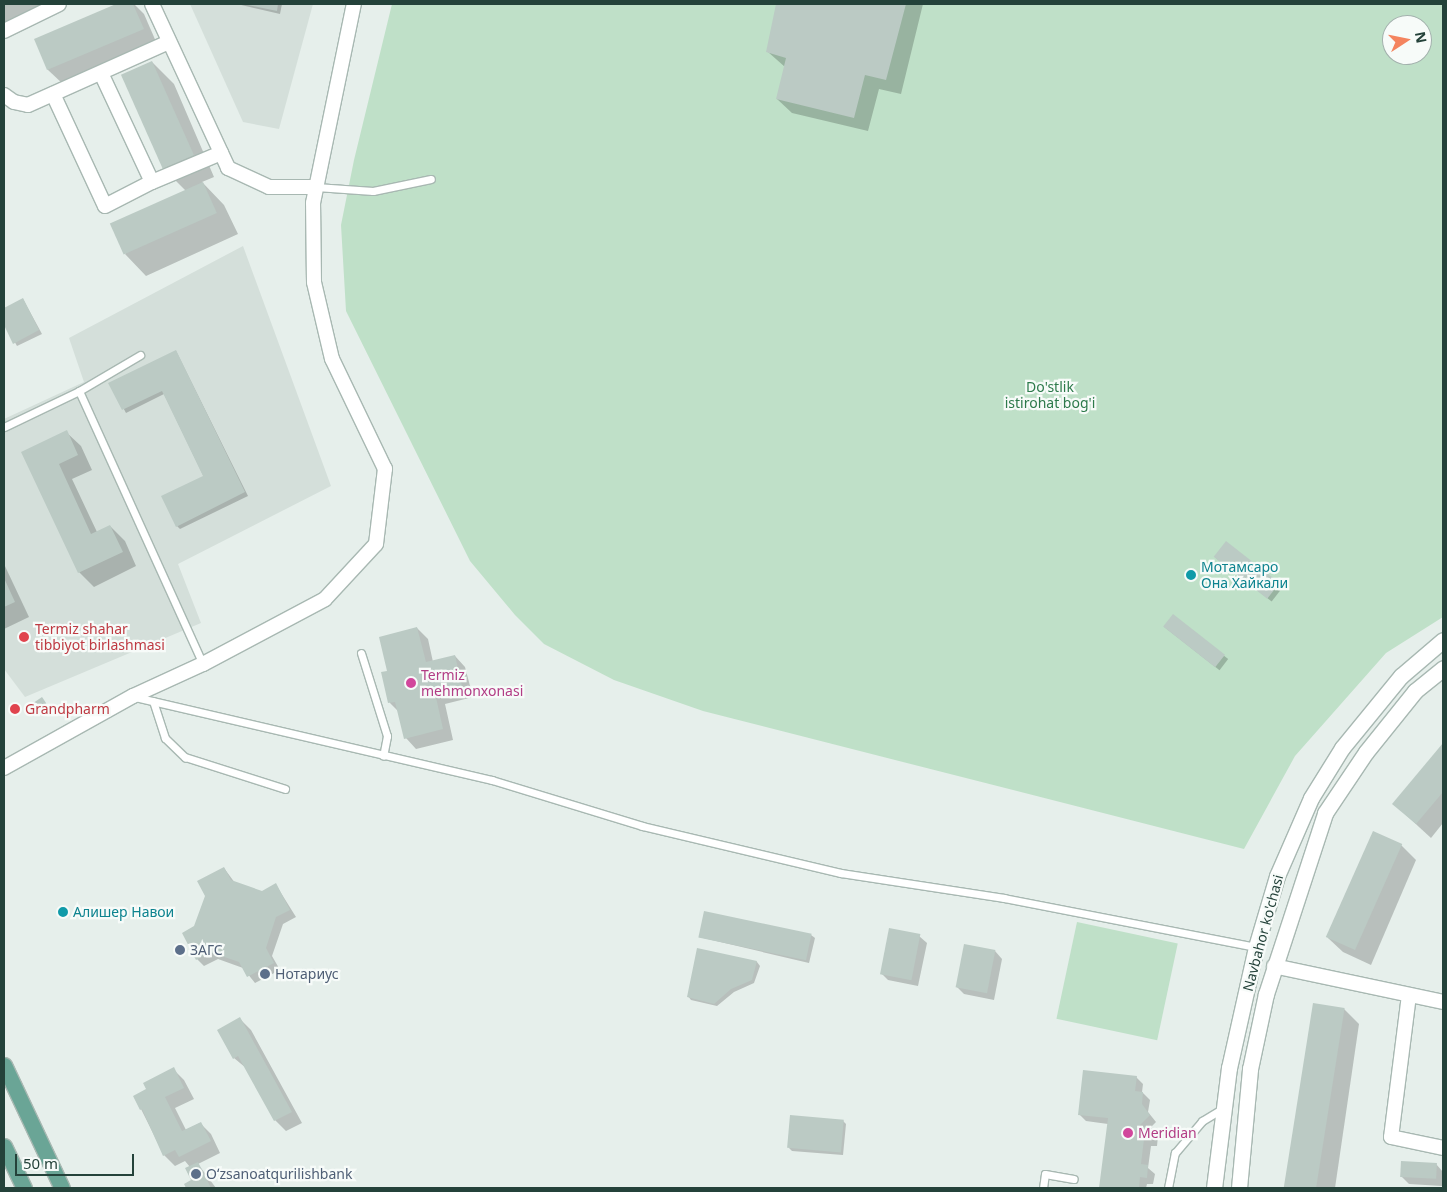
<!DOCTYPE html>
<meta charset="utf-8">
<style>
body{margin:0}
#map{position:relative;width:1447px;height:1192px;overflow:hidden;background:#e6efeb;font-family:"Noto Sans",sans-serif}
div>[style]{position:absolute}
.built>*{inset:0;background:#d4dfda}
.green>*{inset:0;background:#bfe0c8;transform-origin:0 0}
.shadow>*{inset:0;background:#0003;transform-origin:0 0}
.building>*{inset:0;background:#bbcac4;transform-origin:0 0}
.roads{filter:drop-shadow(1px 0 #a8b8b2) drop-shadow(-1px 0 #a8b8b2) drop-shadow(0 1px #a8b8b2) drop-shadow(0 -1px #a8b8b2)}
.lane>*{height:7px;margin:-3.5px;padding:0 3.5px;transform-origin:3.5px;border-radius:3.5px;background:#fff}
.street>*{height:14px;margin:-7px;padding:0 7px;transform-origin:7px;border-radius:7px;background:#fff}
.secondary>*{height:15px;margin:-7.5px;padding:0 7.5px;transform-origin:7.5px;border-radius:7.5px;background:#fff}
.primary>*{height:15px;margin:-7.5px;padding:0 7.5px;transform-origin:7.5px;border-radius:7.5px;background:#6aa596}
.dots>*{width:14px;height:14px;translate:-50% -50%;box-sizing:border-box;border:2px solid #f7fbf9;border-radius:50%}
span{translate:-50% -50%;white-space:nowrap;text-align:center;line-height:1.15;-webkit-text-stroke:4.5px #f7fbf9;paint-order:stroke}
.park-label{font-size:14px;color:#2d7a4b}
.culture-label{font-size:14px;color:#0d838f}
.left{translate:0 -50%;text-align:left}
.health-label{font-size:14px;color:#be3a42}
.hotel-label{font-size:14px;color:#b23c85}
.street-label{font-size:14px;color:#24423a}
.service-label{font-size:14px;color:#4e5e75}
.frame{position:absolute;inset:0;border:5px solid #24423a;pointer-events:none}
.north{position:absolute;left:1382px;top:15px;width:50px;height:50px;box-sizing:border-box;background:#f7fbf9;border:1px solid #a3b1ad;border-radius:50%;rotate:79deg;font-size:14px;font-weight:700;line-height:20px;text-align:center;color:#24423a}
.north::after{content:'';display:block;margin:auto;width:18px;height:22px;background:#f4845f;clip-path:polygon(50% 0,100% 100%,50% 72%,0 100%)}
.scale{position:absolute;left:15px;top:1154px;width:119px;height:22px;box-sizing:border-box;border:2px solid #24423a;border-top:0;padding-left:6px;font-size:15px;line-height:18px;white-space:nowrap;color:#24423a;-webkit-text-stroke:4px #f7fbf9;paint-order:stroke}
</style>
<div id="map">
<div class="built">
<div style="clip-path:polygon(190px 4px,313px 4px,279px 129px,243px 122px)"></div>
<div style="clip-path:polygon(243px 246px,331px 486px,178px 564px,201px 623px,25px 697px,4px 669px,4px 419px,84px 382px,69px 338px)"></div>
</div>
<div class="green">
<div style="clip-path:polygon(evenodd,392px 4px,1443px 4px,1443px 617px,1386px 653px,1295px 756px,1244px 849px,703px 711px,614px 680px,544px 644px,515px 615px,470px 561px,346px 311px,341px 225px,354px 160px,392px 4px,1392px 25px,1422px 25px,1422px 55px,1392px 55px,1392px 25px)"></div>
<div style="left:1077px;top:922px;width:103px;height:99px;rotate:12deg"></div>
</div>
<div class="shadow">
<div style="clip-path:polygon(4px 4px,47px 4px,4px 24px)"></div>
<div style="clip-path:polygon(120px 4px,134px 4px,144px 14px,157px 44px,63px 84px,48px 70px,36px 40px)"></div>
<div style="clip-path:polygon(237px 4px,282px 4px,280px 14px)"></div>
<div style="clip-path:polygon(777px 4px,923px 4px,901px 94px,879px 89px,868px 131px,792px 113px,777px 99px,785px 67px,768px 52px)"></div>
<div style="clip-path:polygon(152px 62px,174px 84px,214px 177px,202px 182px,224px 205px,238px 234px,146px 276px,125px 254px,186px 191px,163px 168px)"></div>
<div style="clip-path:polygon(23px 299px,42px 334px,17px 346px,4px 323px,4px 309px)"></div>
<div style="clip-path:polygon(176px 351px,248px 496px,180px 529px,177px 526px,204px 477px,164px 394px,126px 413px,110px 383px)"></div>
<div style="clip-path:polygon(66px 432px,81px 446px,92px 470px,72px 479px,97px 532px,110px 526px,125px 541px,136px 566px,94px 587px,79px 572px,23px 452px)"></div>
<div style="left:1226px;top:543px;width:72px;height:18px;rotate:38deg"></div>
<div style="clip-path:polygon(4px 564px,29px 617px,4px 629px)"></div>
<div style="left:1173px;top:616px;width:70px;height:14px;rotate:38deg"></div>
<div style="clip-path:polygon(417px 628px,428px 639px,433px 662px,455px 656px,465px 667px,473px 697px,445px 704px,453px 740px,416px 749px,406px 738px,399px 712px,390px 703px,388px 672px)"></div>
<div style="clip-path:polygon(42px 698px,48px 707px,37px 713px,34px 709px)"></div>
<div style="clip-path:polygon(1443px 745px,1443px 823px,1431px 838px,1394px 804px)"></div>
<div style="clip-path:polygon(1401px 845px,1416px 860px,1371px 965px,1343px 952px,1328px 938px)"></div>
<div style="clip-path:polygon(224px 868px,235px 883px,262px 892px,276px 885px,296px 917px,283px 924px,272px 956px,280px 970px,255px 983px,243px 968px,218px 959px,204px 966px,197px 959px,195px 927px)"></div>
<div style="clip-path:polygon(811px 935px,815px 938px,809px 963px,699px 937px)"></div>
<div style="clip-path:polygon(919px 936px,927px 943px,918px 986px,888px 980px,881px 973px)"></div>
<div style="clip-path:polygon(698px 950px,757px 962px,760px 966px,754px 983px,734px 992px,717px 1006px,691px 1000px,688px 996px)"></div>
<div style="clip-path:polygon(995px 951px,1002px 959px,994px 1000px,964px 994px,957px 987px)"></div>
<div style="clip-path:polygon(1314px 1005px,1344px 1009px,1359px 1024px,1335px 1188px,1288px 1188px)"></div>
<div style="clip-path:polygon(240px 1019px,251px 1030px,302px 1123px,286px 1131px,275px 1120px,246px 1068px,234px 1058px)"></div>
<div style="clip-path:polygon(173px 1069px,184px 1080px,194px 1099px,175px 1108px,186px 1130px,200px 1123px,211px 1134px,220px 1153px,198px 1164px,216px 1188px,188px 1188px,186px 1184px,193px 1181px,190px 1167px,185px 1161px,175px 1166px,164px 1155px,141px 1109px,148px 1090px)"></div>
<div style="clip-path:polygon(1136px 1077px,1143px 1084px,1142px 1092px,1150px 1100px,1148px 1112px,1156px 1122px,1150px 1128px,1158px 1136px,1157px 1146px,1151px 1146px,1148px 1168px,1155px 1174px,1153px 1184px,1147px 1184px,1146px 1188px,1101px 1188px,1108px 1124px,1086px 1121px,1079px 1114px)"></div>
<div style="clip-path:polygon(843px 1121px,846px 1124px,843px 1155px,792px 1151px,789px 1148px)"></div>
<div style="clip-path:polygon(1436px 1164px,1443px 1172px,1442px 1186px,1409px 1184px,1402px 1177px)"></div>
</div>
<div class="building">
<div style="clip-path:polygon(116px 4px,133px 4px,144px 29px,47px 70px,34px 39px)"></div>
<div style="clip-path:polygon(243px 4px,278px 4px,277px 11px)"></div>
<div style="clip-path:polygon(776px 4px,906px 4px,886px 80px,865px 75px,854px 118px,776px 99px,786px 58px,766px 52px)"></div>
<div style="left:152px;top:61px;width:103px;height:34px;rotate:66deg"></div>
<div style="left:203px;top:182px;width:34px;height:102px;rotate:66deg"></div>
<div style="clip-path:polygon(23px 298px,39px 330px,13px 344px,4px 325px,4px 308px)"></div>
<div style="clip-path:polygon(176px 350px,245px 492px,176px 527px,161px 496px,203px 476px,162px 391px,122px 410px,108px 383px)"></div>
<div style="clip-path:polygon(67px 430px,78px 455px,59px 464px,91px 534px,110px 525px,123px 552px,78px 573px,21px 452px)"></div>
<div style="left:1226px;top:541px;width:68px;height:20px;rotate:38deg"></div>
<div style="clip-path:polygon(4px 578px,15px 602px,4px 607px)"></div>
<div style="left:1173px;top:614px;width:66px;height:16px;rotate:38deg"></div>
<div style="clip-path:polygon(417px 627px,426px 662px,455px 655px,462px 686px,435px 693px,443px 729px,404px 739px,395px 702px,388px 703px,381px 672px,387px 671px,379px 637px)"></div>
<div style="left:42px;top:697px;width:7px;height:15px;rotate:56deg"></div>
<div style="clip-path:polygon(1443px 743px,1443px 792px,1416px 824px,1392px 804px)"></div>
<div style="left:1373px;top:831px;width:32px;height:116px;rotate:24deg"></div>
<div style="clip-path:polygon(224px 867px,231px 880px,262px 891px,276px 883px,290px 910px,276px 917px,266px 948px,274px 963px,247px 977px,239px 962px,210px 952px,196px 960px,182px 933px,194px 926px,205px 896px,197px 881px)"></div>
<div style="left:704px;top:911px;width:110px;height:27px;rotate:12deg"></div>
<div style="left:889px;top:928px;width:32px;height:47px;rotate:11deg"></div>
<div style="left:964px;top:944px;width:32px;height:44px;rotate:11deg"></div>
<div style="clip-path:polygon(697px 948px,757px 961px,752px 980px,731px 989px,714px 1004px,687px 997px)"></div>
<div style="left:1313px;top:1003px;width:32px;height:187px;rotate:9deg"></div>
<div style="clip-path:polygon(240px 1017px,292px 1112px,274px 1121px,238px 1056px,233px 1059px,217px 1030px)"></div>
<div style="clip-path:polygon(174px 1067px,184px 1088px,165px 1097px,182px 1131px,201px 1122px,211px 1141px,179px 1157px,175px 1150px,163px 1156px,142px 1109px,140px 1110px,133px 1096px,146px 1089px,143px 1083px)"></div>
<div style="clip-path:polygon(1083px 1070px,1137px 1076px,1135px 1091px,1143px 1092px,1142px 1104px,1150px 1115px,1139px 1126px,1152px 1128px,1150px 1140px,1144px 1139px,1141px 1164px,1148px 1165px,1147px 1178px,1140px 1177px,1139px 1188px,1099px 1188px,1108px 1118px,1078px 1115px)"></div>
<div style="left:790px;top:1115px;width:54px;height:33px;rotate:5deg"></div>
<div style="left:1401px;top:1161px;width:36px;height:16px;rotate:3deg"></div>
<div style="clip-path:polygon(198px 1162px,211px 1188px,186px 1188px,184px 1184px,191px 1180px,185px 1168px)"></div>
</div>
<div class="roads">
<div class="lane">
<div style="left:316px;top:187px;width:57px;rotate:4deg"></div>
<div style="left:373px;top:191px;width:59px;rotate:-11.7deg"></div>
<div style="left:79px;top:391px;width:300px;rotate:65.6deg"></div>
<div style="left:4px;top:427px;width:83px;rotate:-25.6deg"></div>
<div style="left:79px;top:391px;width:71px;rotate:-30.5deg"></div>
<div style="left:361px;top:653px;width:87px;rotate:72.6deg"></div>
<div style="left:387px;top:736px;width:20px;rotate:101deg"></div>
<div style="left:135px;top:697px;width:367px;rotate:13.1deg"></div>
<div style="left:492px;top:780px;width:157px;rotate:17deg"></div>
<div style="left:642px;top:826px;width:204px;rotate:13.3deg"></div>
<div style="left:841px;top:873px;width:165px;rotate:8.7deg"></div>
<div style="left:1004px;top:898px;width:257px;rotate:11deg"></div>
<div style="left:153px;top:701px;width:39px;rotate:72deg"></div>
<div style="left:165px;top:738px;width:28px;rotate:44deg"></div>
<div style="left:185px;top:757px;width:105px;rotate:17.7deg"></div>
<div style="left:1043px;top:1188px;width:14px;rotate:-82deg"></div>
<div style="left:1045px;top:1174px;width:29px;rotate:10deg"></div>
<div style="left:1168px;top:1188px;width:36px;rotate:-79deg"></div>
<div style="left:1175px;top:1153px;width:42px;rotate:-49.8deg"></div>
<div style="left:1202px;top:1121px;width:26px;rotate:-31deg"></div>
</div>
<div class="street">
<div style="left:152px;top:4px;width:181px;rotate:65.1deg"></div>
<div style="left:228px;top:168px;width:45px;rotate:24.9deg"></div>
<div style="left:269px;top:187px;width:47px"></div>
<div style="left:4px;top:31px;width:61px;rotate:-26.1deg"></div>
<div style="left:101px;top:73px;width:120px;rotate:64.9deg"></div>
<div style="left:53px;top:94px;width:123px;rotate:65.1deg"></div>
<div style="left:105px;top:206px;width:53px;rotate:-27.1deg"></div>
<div style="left:152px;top:182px;width:75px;rotate:-22.8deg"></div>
<div style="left:4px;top:95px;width:12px;rotate:35deg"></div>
<div style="left:14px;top:102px;width:14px;rotate:12deg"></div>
<div style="left:28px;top:105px;width:154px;rotate:-24.1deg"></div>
<div style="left:4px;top:768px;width:148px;rotate:-29.2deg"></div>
<div style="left:133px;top:696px;width:77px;rotate:-24.6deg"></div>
<div style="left:203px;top:664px;width:138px;rotate:-28deg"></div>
<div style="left:325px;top:599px;width:75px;rotate:-47.2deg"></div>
<div style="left:376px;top:544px;width:76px;rotate:-83.2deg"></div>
<div style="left:385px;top:469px;width:122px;rotate:-115.7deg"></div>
<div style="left:332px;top:359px;width:79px;rotate:-103.2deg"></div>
<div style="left:314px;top:282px;width:79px;rotate:-90.7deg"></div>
<div style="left:313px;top:203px;width:203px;rotate:-78.4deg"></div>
<div style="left:1274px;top:966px;width:173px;rotate:12deg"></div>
<div style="left:1409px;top:995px;width:143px;rotate:97.2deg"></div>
<div style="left:1391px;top:1137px;width:53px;rotate:11.9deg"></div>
</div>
<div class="secondary">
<div style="left:1214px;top:1188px;width:121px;rotate:-82.9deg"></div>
<div style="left:1229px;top:1068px;width:124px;rotate:-77.4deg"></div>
<div style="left:1256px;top:947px;width:74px;rotate:-73.5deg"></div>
<div style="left:1277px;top:876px;width:85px;rotate:-66.4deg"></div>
<div style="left:1311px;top:798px;width:59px;rotate:-58.2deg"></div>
<div style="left:1342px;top:748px;width:93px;rotate:-50.7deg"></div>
<div style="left:1401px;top:676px;width:55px;rotate:-40.6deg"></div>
<div style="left:1239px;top:1188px;width:120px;rotate:-84.7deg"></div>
<div style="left:1250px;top:1069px;width:77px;rotate:-78deg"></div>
<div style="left:1266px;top:994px;width:190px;rotate:-71.9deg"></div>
<div style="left:1325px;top:813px;width:73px;rotate:-56.1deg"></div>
<div style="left:1366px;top:752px;width:78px;rotate:-51.2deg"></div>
<div style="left:1415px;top:691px;width:36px;rotate:-39deg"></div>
</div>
<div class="primary">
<div style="left:4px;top:1065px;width:136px;rotate:64.8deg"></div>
<div style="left:4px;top:1146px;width:47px;rotate:64.5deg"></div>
</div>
</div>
<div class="dots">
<div style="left:1191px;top:575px;background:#0f9aa8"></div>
<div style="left:24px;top:637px;background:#e0444e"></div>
<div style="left:411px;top:683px;background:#d1479c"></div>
<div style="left:15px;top:709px;background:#e0444e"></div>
<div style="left:63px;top:912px;background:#0f9aa8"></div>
<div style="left:180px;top:950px;background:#5c6f8a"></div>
<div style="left:265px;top:974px;background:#5c6f8a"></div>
<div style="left:1128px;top:1133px;background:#d1479c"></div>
<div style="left:196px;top:1174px;background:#5c6f8a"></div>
</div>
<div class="park-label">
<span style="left:1050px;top:395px">Do'stlik<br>istirohat bog'i</span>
</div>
<div class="culture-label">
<span class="left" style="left:1201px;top:575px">Мотамсаро<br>Она Хайкали</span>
<span class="left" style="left:73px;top:912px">Алишер Навои</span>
</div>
<div class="health-label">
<span class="left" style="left:35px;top:637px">Termiz shahar<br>tibbiyot birlashmasi</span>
<span class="left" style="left:25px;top:709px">Grandpharm</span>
</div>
<div class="hotel-label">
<span class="left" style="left:421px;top:683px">Termiz<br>mehmonxonasi</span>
<span class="left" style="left:1138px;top:1133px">Meridian</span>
</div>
<div class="street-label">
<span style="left:1263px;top:933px;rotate:-75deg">Navbahor ko'chasi</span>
</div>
<div class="service-label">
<span class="left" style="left:190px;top:950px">ЗАГС</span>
<span class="left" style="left:275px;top:974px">Нотариус</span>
<span class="left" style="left:206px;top:1174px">Oʻzsanoatqurilishbank</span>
</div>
<div class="frame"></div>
<div class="north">N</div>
<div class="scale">50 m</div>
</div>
